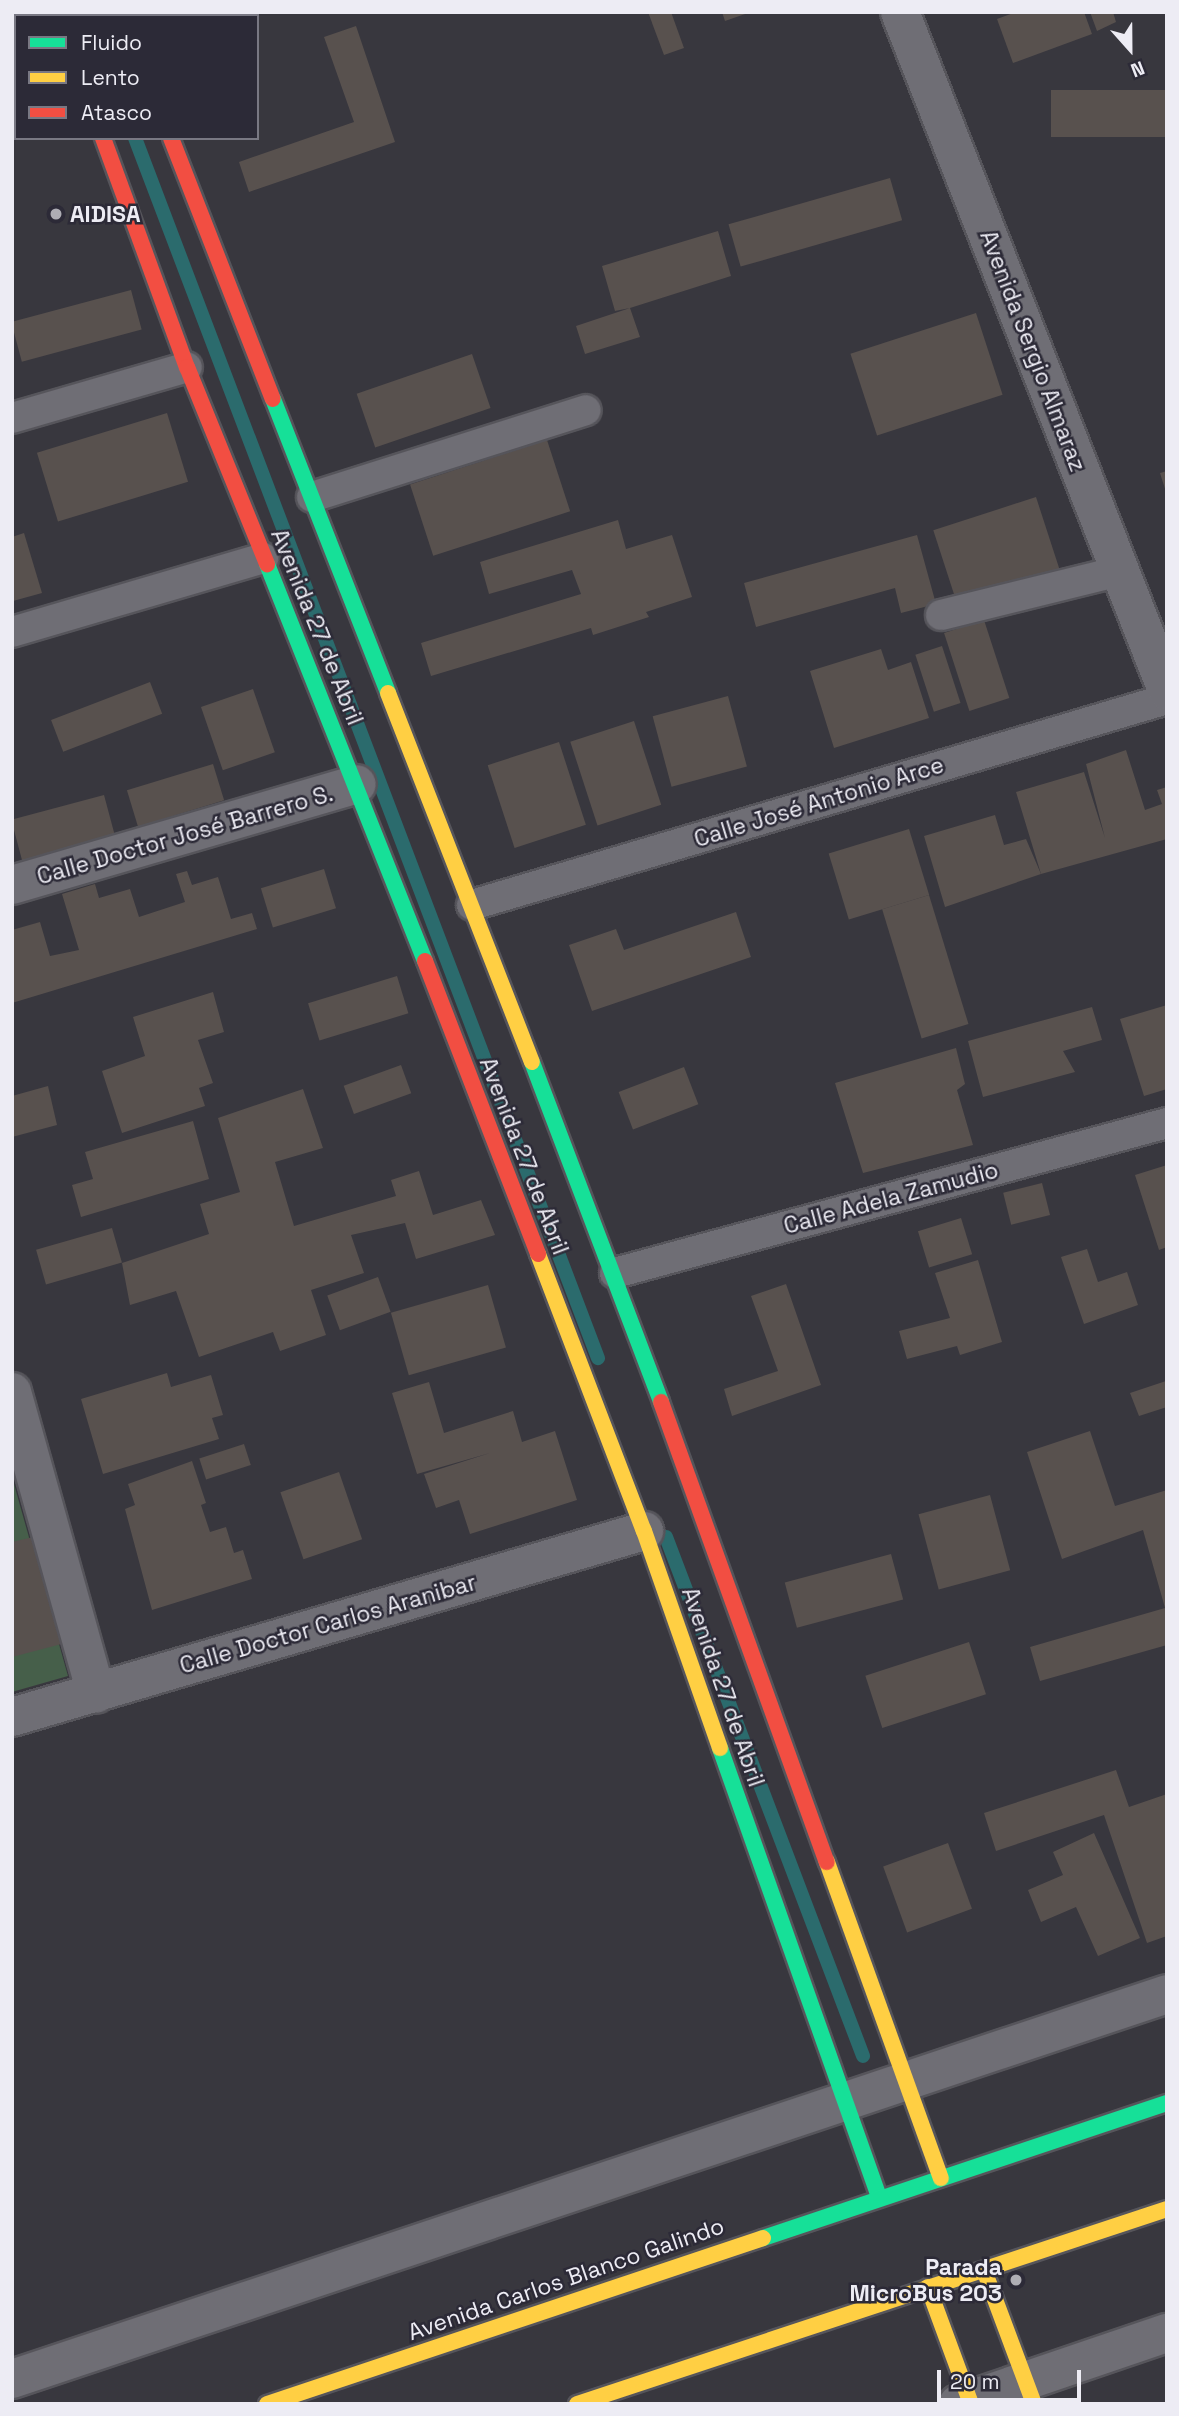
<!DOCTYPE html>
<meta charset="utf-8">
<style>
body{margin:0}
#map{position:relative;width:1179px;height:2416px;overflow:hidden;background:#38373e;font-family:"Space Grotesk",sans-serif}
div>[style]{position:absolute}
.green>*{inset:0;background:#465f4a}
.stream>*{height:14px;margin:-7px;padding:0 7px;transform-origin:7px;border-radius:7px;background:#2b6b6d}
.building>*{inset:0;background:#58514e;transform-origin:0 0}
.roads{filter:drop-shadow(2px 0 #56555b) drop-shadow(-2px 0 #56555b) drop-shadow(0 2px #56555b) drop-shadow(0 -2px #56555b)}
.lane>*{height:30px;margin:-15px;padding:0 15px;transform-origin:15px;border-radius:15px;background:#6f6e75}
.street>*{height:38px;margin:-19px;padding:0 19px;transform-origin:19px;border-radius:19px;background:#6f6e75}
.fast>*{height:16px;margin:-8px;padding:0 8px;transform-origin:8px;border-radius:8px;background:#16e098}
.slow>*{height:16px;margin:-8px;padding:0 8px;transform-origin:8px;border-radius:8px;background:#ffcf43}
.jam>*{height:16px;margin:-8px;padding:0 8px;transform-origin:8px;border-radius:8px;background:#f24e42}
.dots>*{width:19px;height:19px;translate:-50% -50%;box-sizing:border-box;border:4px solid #2c2a37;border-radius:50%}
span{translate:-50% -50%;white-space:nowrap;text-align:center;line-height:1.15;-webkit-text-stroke:5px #2c2a37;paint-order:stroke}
.poi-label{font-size:23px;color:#edecf4;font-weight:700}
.left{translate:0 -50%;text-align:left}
.right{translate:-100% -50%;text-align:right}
.street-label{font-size:23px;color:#edecf4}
.frame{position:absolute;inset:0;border:14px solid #edecf4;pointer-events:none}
.legend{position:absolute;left:14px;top:14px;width:245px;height:126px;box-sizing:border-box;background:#2c2a37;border:2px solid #797883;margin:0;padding:9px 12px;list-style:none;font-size:21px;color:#edecf4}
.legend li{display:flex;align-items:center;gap:14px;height:35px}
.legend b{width:35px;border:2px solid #797883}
.north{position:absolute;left:1095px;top:14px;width:70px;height:70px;-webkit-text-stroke:5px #2c2a37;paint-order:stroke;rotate:159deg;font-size:19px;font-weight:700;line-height:28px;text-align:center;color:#edecf4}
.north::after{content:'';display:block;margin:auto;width:24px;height:32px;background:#edecf4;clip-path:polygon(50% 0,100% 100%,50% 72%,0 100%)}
.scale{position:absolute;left:937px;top:2370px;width:144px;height:32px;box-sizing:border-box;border:4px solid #edecf4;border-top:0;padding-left:9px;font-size:21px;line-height:24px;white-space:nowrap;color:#edecf4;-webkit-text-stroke:5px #2c2a37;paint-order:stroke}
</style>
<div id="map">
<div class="green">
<div style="clip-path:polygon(12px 1477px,68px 1676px,12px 1692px)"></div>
</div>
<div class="stream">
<div style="left:87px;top:12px;width:4px;rotate:76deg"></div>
<div style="left:135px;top:138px;width:1305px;rotate:69.22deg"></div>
<div style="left:666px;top:1537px;width:555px;rotate:69.21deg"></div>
</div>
<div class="building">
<div style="clip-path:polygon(648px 12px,671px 12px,684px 48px,664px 55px)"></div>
<div style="clip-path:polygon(722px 12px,748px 12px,748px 13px,725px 21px)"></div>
<div style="clip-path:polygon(1016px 12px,1084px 12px,1092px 34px,1013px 63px,997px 19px)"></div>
<div style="clip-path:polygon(1090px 12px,1113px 12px,1116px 22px,1097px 31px)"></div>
<div style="clip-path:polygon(356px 26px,395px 142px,249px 192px,239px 162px,354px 122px,324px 37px)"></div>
<div style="left:1167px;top:90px;width:47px;height:116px;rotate:90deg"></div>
<div style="left:890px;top:178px;width:44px;height:168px;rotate:74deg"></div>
<div style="clip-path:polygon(718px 231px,731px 276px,630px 308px,640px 337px,585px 354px,576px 326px,630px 308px,615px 311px,602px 266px)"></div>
<div style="left:131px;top:290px;width:41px;height:124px;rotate:75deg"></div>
<div style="left:976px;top:313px;width:86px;height:132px;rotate:72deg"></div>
<div style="left:472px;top:354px;width:57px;height:122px;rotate:71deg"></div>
<div style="left:167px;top:413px;width:72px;height:136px;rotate:73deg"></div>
<div style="left:547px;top:440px;width:75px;height:144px;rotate:72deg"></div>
<div style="clip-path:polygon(1167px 471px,1167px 492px,1166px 492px,1160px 473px)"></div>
<div style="left:1036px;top:497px;width:80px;height:108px;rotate:72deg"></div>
<div style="clip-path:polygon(618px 520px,626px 549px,672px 535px,692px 597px,646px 612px,649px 617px,593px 635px,591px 628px,431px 676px,421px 643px,581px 594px,572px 570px,489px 594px,480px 562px)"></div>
<div style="clip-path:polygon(24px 533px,42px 593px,13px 601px,12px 537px)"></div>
<div style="clip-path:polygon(917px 535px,936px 604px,901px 613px,895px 588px,756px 627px,744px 583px)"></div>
<div style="left:984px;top:620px;width:82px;height:42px;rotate:72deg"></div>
<div style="left:942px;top:646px;width:60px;height:28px;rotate:72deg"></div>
<div style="clip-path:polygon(881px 649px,888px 670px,911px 662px,929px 718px,834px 748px,810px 671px)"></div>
<div style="left:150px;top:682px;width:34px;height:106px;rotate:69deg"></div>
<div style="left:253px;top:689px;width:67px;height:55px;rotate:71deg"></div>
<div style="left:728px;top:696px;width:73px;height:78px;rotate:75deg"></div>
<div style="left:634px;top:721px;width:88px;height:67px;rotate:72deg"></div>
<div style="left:559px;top:742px;width:87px;height:75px;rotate:72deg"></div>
<div style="clip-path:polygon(1126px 750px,1145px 810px,1162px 804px,1157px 790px,1167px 787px,1167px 839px,1041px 874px,1016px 792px,1084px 772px,1105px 838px,1086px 764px)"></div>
<div style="left:213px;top:764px;width:38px;height:90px;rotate:73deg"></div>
<div style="left:104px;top:795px;width:43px;height:96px;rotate:75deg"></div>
<div style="clip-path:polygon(995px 815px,1004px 845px,1026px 839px,1041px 874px,945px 907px,924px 836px)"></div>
<div style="left:909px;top:829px;width:69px;height:84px;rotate:73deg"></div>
<div style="left:324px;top:869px;width:41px;height:66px;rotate:73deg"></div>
<div style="clip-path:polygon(187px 871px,192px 885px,218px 877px,231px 919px,252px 913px,257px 929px,12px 1003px,12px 930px,40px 922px,50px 956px,79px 950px,62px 894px,95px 884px,99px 898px,130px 889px,139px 917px,185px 902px,176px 874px)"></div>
<div style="left:929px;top:895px;width:135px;height:49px;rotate:73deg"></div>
<div style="clip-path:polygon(736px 912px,751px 957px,592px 1011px,569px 945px,616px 929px,624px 950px)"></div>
<div style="left:397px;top:976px;width:39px;height:93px;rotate:73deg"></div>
<div style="clip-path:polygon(213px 992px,224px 1032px,198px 1040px,213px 1083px,199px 1088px,205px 1106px,122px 1133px,102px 1071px,145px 1056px,133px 1017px)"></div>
<div style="clip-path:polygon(1167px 1005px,1167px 1089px,1144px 1096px,1120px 1019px)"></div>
<div style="clip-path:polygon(1092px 1007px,1102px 1040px,1063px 1051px,1075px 1072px,983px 1097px,968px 1041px)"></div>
<div style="clip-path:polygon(956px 1048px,965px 1084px,957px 1090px,973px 1145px,863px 1173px,835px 1083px)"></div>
<div style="left:401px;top:1065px;width:30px;height:61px;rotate:70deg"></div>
<div style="left:684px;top:1067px;width:40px;height:70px;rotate:69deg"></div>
<div style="clip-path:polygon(48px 1086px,57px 1125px,12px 1137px,12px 1096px)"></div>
<div style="clip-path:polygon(303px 1089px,323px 1148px,275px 1162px,294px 1226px,396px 1196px,391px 1180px,419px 1171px,433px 1215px,481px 1200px,495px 1235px,416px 1259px,405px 1223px,351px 1235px,364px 1273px,311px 1290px,326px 1335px,280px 1351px,273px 1332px,199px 1357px,176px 1291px,130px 1305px,122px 1263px,209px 1234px,200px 1204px,240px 1192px,218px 1118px)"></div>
<div style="clip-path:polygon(193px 1121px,209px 1179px,81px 1217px,72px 1185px,93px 1179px,85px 1152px)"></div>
<div style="clip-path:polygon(1167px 1165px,1167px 1247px,1159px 1250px,1135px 1175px)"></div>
<div style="left:1042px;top:1183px;width:33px;height:40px;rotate:76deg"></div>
<div style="left:961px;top:1218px;width:38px;height:45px;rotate:73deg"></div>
<div style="left:112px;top:1228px;width:36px;height:79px;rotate:74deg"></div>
<div style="clip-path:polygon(1087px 1249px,1098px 1282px,1127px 1272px,1138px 1305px,1084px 1324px,1061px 1257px)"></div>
<div style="clip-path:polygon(978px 1260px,1002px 1342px,960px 1355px,957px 1346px,907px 1359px,899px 1331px,950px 1318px,935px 1273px)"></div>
<div style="left:378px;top:1277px;width:37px;height:54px;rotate:70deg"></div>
<div style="clip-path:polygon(786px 1284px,821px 1385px,732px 1416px,724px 1389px,778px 1371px,751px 1296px)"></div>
<div style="left:488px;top:1285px;width:65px;height:101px;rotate:74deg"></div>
<div style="clip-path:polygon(167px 1373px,171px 1387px,211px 1375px,223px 1415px,212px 1418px,219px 1439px,103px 1474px,81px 1399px)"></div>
<div style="clip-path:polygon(1166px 1381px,1167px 1407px,1139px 1416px,1130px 1393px)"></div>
<div style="clip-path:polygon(429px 1382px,444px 1433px,513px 1411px,522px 1442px,555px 1431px,577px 1500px,470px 1534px,459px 1500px,436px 1508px,424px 1474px,490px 1453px,417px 1474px,392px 1393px)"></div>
<div style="clip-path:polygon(1090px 1431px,1115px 1506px,1167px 1490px,1167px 1645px,1040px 1681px,1030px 1647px,1165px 1608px,1143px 1530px,1062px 1559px,1027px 1452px)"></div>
<div style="left:244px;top:1444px;width:22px;height:47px;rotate:72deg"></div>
<div style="clip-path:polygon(192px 1461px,206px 1503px,201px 1505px,210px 1532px,226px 1527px,234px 1553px,243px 1550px,252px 1579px,152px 1610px,125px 1509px,135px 1505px,128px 1484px)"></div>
<div style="left:339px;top:1472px;width:71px;height:62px;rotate:71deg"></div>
<div style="left:990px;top:1495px;width:78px;height:74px;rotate:75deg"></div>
<div style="clip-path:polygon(46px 1534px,73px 1641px,12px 1657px,12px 1542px)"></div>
<div style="left:891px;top:1554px;width:47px;height:110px;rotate:75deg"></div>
<div style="left:969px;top:1642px;width:55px;height:109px;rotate:72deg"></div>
<div style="clip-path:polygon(1116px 1770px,1129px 1807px,1167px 1794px,1167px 1936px,1147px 1943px,1104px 1815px,996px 1851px,984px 1813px)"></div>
<div style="clip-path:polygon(1094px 1833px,1140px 1938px,1098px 1956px,1076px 1907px,1041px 1922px,1028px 1890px,1063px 1875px,1053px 1852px)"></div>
<div style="left:948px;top:1843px;width:70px;height:69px;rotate:70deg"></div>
</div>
<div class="roads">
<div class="lane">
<div style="left:12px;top:418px;width:182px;rotate:-16.2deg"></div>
<div style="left:312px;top:497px;width:287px;rotate:-17.6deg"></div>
<div style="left:941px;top:615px;width:184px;rotate:-13.8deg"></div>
<div style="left:12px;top:632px;width:262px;rotate:-16.4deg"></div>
<div style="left:472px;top:905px;width:725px;rotate:-16.51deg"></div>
<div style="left:615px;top:1273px;width:572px;rotate:-15.2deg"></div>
</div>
<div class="street">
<div style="left:900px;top:12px;width:729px;rotate:68.51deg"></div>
<div style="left:175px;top:16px;width:11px;rotate:-22deg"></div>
<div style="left:12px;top:885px;width:359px;rotate:-16.3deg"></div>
<div style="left:12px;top:1392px;width:313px;rotate:74.4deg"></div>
<div style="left:12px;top:1717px;width:659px;rotate:-16.4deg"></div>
<div style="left:12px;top:2379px;width:1217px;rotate:-18.43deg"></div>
<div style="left:958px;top:2404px;width:221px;rotate:-18.8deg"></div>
</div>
<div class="fast">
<div style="left:57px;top:12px;width:4px;rotate:76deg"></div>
<div style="left:273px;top:399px;width:316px;rotate:68.6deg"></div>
<div style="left:267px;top:564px;width:427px;rotate:68.3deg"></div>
<div style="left:532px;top:1062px;width:364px;rotate:69.2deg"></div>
<div style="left:720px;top:1748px;width:477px;rotate:70.5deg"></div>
<div style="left:763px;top:2238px;width:426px;rotate:-18.5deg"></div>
</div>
<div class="slow">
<div style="left:388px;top:693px;width:396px;rotate:68.7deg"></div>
<div style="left:538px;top:1254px;width:297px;rotate:69.1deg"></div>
<div style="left:644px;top:1531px;width:230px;rotate:70.7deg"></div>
<div style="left:827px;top:1862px;width:336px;rotate:70.2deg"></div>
<div style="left:984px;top:2270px;width:143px;rotate:69.5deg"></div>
<div style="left:928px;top:2287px;width:125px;rotate:69.8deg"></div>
<div style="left:267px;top:2404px;width:523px;rotate:-18.5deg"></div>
<div style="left:577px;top:2404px;width:621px;rotate:-18.29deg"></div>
</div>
<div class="jam">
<div style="left:121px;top:12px;width:4px;rotate:76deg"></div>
<div style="left:103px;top:138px;width:244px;rotate:69.9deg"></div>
<div style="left:187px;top:367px;width:213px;rotate:67.9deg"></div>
<div style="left:171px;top:138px;width:280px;rotate:68.7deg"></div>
<div style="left:425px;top:961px;width:314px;rotate:68.9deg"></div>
<div style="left:661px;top:1402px;width:489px;rotate:70.2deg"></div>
</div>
</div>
<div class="dots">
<div style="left:56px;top:214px;background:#aeadb4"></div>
<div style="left:1016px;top:2280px;background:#aeadb4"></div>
</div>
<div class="poi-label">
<span class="left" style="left:70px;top:214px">AIDISA</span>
<span class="right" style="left:1002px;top:2280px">Parada<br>MicroBus 203</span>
</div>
<div class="street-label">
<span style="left:1033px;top:351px;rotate:69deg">Avenida Sergio Almaraz</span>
<span style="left:317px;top:627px;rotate:68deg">Avenida 27 de Abril</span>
<span style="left:819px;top:802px;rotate:-17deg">Calle José Antonio Arce</span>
<span style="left:185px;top:835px;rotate:-16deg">Calle Doctor José Barrero S.</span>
<span style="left:524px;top:1156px;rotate:69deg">Avenida 27 de Abril</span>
<span style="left:891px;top:1198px;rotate:-15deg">Calle Adela Zamudio</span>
<span style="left:328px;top:1624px;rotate:-16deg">Calle Doctor Carlos Aranibar</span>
<span style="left:723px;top:1687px;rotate:71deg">Avenida 27 de Abril</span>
<span style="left:566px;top:2279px;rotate:-19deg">Avenida Carlos Blanco Galindo</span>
</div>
<div class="frame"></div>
<ul class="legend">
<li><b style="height:9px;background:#16e098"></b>Fluido</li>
<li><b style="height:9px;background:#ffcf43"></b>Lento</li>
<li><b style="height:9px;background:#f24e42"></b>Atasco</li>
</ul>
<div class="north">N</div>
<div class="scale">20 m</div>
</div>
